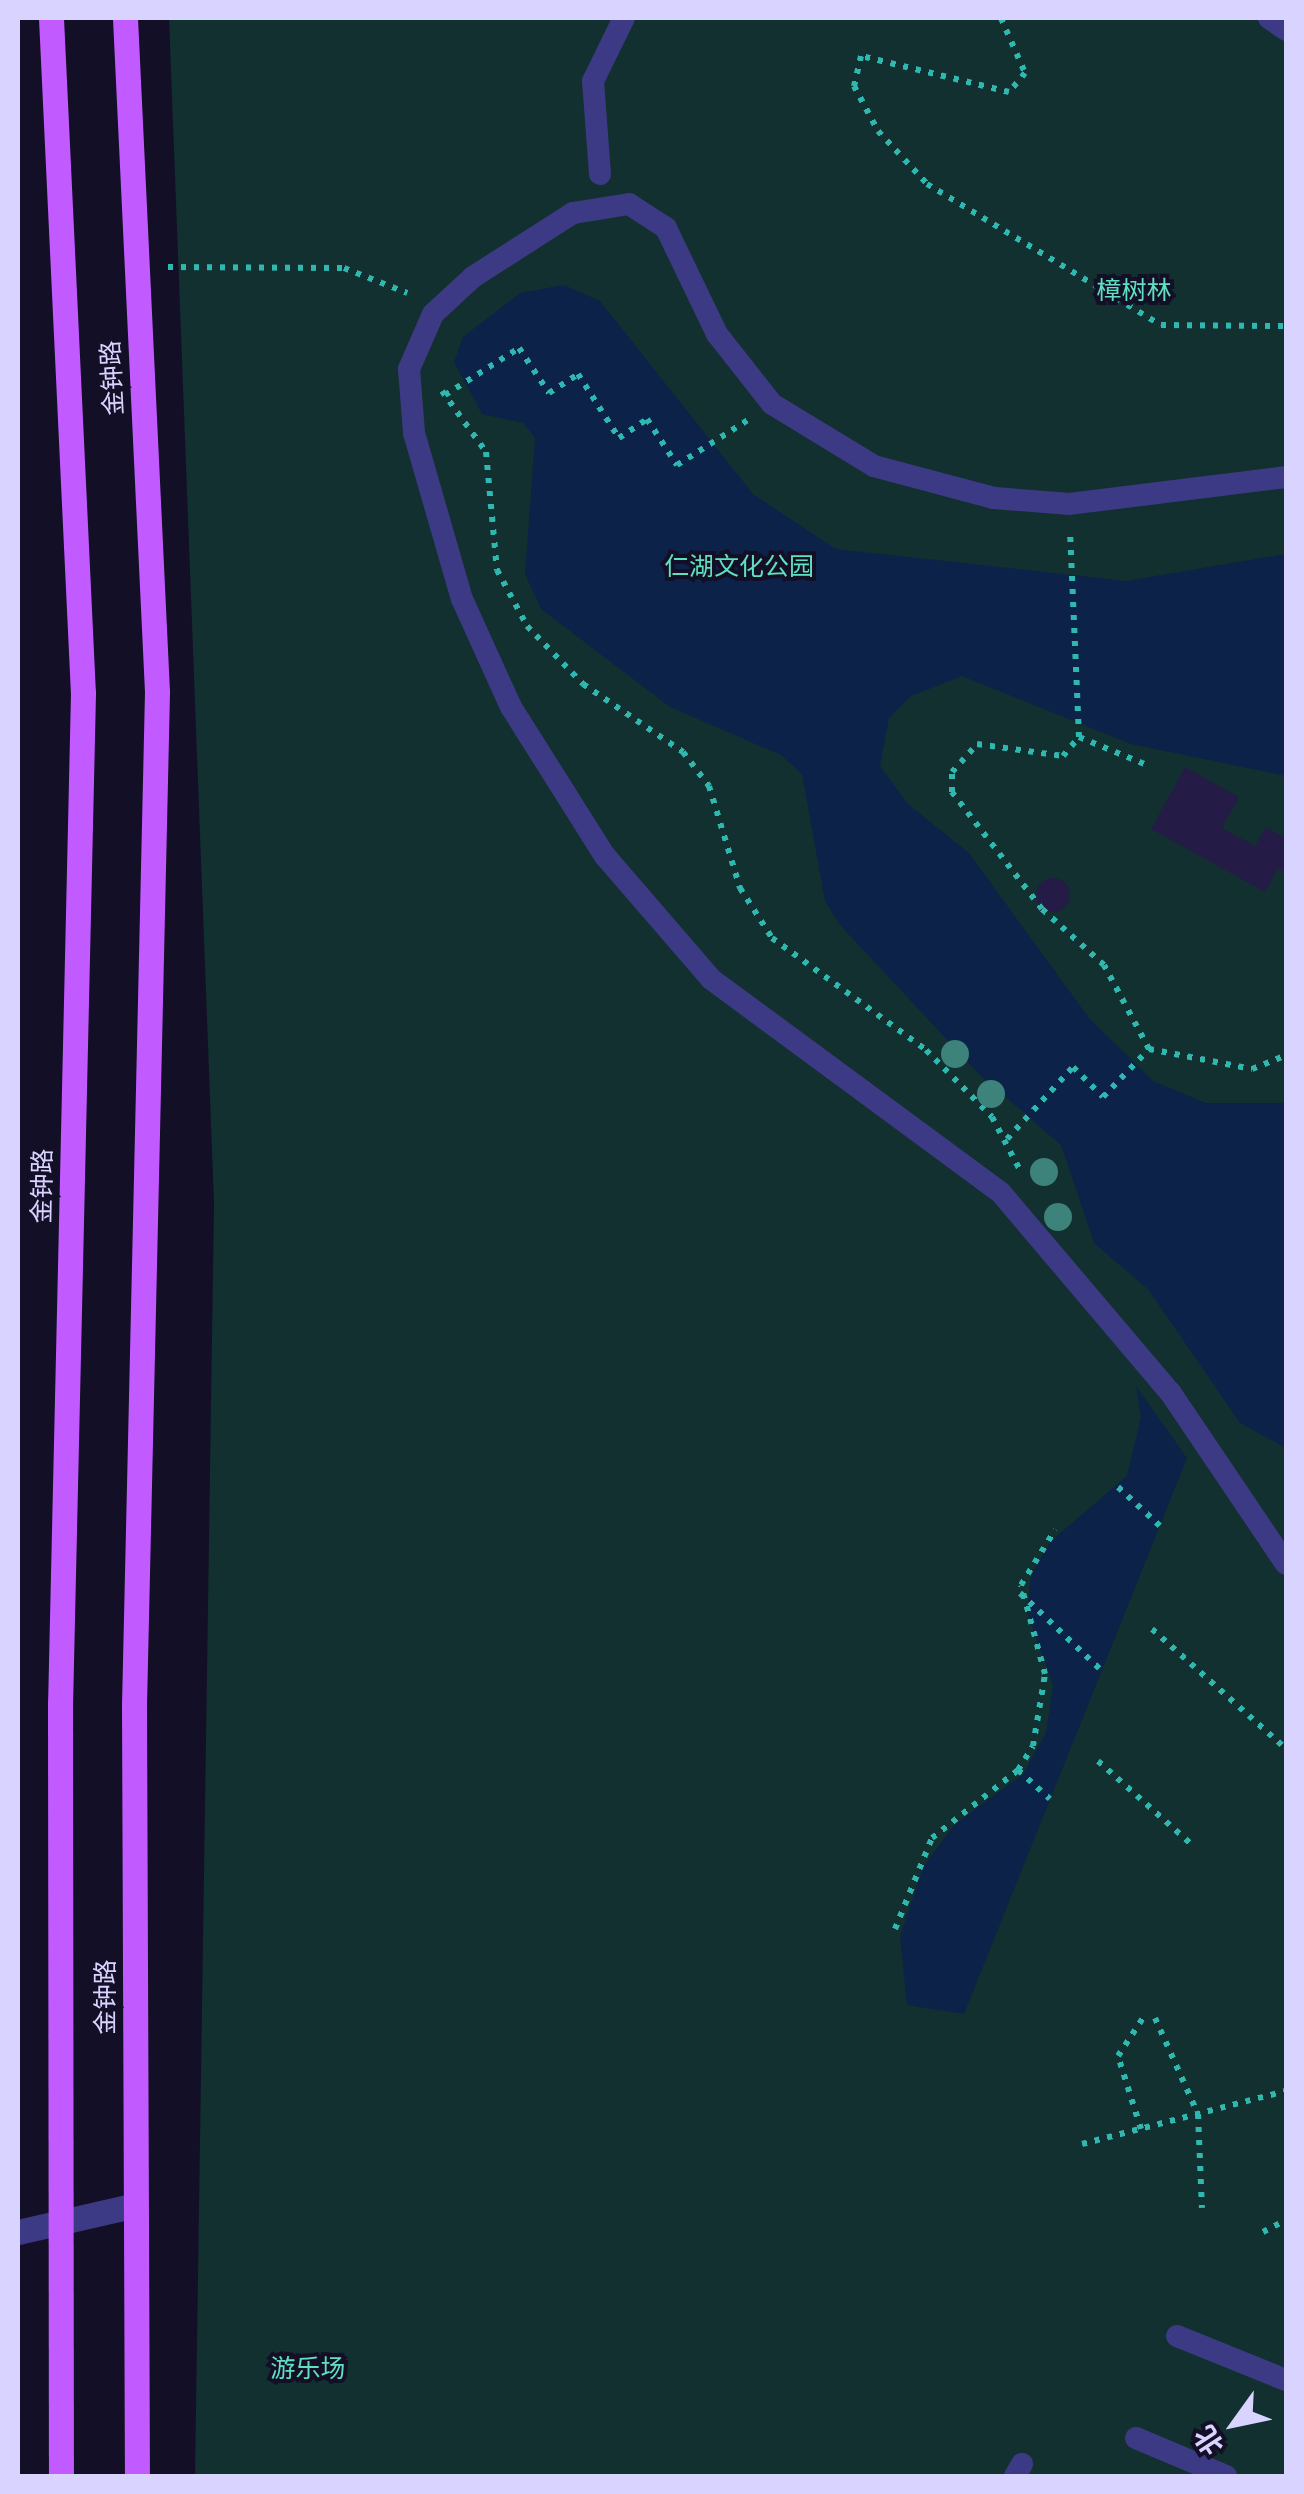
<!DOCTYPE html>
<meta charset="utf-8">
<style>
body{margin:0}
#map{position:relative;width:1304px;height:2494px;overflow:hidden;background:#130f26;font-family:Inter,"Noto Sans SC",sans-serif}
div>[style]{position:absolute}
.green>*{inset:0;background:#12302f}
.water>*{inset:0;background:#0c2248}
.building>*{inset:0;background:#241b47}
.round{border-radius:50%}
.path>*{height:6px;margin-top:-3px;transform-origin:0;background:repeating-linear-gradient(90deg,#2fb8b0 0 5px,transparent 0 13px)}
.lane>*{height:22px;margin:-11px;padding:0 11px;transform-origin:11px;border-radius:11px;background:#3d3a85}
.street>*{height:25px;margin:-12.5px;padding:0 12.5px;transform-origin:12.5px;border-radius:12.5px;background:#3d3a85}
.primary>*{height:25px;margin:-12.5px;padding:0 12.5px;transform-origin:12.5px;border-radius:12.5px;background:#c25bff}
.trees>*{width:28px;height:28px;margin:-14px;border-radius:50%;background:#3d827b}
span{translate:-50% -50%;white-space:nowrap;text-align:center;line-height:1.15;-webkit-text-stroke:8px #130f26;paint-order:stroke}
.park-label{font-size:25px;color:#5fe0c0}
.street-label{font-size:25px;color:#d9d4ff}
.frame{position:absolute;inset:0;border:20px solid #d9d4ff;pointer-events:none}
.north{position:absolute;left:1184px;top:2374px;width:100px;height:100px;-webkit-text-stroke:8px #130f26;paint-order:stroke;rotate:237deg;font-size:28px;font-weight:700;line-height:40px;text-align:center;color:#d9d4ff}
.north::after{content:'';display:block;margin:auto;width:35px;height:45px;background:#d9d4ff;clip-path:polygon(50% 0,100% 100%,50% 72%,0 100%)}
</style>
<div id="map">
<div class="green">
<div style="clip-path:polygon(169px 18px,1286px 18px,1286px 2476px,195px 2476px,214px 1203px)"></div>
</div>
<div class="water">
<div style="clip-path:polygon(564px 285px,600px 301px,753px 494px,836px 549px,1126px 581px,1286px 554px,1286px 776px,1131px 744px,962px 676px,911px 696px,889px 718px,880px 766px,908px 804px,969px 853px,1089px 1018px,1153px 1081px,1206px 1103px,1286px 1103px,1286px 1448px,1240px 1423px,1148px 1289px,1094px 1243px,1061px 1145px,979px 1074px,840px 925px,825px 901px,802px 774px,781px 755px,670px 707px,541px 609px,525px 574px,535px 438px,523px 423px,482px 414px,454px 362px,463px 337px,520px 293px)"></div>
<div style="clip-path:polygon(1136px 1386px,1187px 1458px,964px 2014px,907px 2005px,900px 1937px,923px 1867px,954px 1825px,1023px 1774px,1046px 1733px,1053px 1685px,1027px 1612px,1031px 1575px,1051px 1541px,1127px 1476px,1141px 1417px)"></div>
</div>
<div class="building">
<div style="clip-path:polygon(1185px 767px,1239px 797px,1222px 828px,1255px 846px,1266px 827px,1286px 838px,1286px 873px,1278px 868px,1265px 892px,1151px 829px)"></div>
<div class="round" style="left:1036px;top:878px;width:34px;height:34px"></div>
</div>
<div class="path">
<div style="left:1001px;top:18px;width:60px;rotate:66.4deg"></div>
<div style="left:1025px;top:73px;width:25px;rotate:130deg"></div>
<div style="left:1009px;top:92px;width:152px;rotate:-166.3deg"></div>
<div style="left:861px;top:56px;width:31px;rotate:103deg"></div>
<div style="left:854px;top:86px;width:51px;rotate:61.9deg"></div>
<div style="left:878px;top:131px;width:72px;rotate:47.2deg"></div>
<div style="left:927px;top:184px;width:273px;rotate:31.1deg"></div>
<div style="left:1161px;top:325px;width:125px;rotate:0.5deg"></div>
<div style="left:168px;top:267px;width:176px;rotate:0.3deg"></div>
<div style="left:344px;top:268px;width:68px;rotate:21.6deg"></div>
<div style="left:442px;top:391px;width:75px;rotate:54.2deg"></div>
<div style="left:486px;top:452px;width:119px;rotate:84.7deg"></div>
<div style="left:497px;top:570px;width:64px;rotate:61.8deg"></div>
<div style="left:527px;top:626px;width:81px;rotate:46deg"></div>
<div style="left:583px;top:684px;width:121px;rotate:34.2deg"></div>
<div style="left:683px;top:752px;width:43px;rotate:52.6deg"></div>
<div style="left:709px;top:786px;width:107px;rotate:73.1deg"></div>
<div style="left:740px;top:888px;width:59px;rotate:57.4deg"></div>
<div style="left:772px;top:938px;width:190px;rotate:36deg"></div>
<div style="left:926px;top:1050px;width:94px;rotate:45.4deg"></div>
<div style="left:992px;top:1117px;width:62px;rotate:62.2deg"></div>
<div style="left:445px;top:395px;width:88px;rotate:-32.4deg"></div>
<div style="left:519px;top:348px;width:54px;rotate:56.3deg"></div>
<div style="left:549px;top:393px;width:35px;rotate:-33deg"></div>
<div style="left:578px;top:374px;width:76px;rotate:57.4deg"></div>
<div style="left:619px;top:438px;width:34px;rotate:-34deg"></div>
<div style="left:647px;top:419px;width:55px;rotate:56.9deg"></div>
<div style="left:677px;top:465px;width:84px;rotate:-32.4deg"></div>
<div style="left:1079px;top:737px;width:74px;rotate:22.4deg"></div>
<div style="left:1149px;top:1049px;width:105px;rotate:11deg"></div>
<div style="left:1252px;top:1069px;width:37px;rotate:-22deg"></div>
<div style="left:1007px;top:1139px;width:98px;rotate:-47.5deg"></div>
<div style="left:1073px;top:1067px;width:42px;rotate:45deg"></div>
<div style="left:1103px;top:1097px;width:66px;rotate:-46.2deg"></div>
<div style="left:1149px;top:1049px;width:95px;rotate:-118.2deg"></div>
<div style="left:1104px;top:965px;width:84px;rotate:-137.9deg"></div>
<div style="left:1042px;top:909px;width:148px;rotate:-127.6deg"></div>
<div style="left:952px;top:792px;width:20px;rotate:-90deg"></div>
<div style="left:952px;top:772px;width:38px;rotate:-48deg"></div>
<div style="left:977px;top:744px;width:87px;rotate:7.9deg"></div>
<div style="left:1063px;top:756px;width:25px;rotate:-50deg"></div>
<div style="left:1079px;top:737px;width:207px;rotate:-92.5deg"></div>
<div style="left:1118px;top:1487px;width:57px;rotate:42.9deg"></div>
<div style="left:1020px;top:1593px;width:113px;rotate:43.6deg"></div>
<div style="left:1152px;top:1629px;width:176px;rotate:41.8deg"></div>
<div style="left:1098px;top:1761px;width:125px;rotate:41.7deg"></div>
<div style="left:1018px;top:1770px;width:43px;rotate:42.2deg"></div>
<div style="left:895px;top:1929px;width:98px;rotate:-67.9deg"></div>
<div style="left:932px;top:1838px;width:110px;rotate:-38.3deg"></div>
<div style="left:1018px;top:1770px;width:28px;rotate:-58deg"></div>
<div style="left:1033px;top:1746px;width:73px;rotate:-80.5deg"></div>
<div style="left:1045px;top:1674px;width:92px;rotate:-105.1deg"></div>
<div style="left:1021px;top:1585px;width:65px;rotate:-58.3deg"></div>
<div style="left:1155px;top:2018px;width:105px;rotate:65.9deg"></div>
<div style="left:1198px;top:2114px;width:94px;rotate:87.6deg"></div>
<div style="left:1141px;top:2129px;width:77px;rotate:-107.5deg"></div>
<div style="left:1118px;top:2056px;width:45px;rotate:-56.7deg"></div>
<div style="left:1082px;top:2144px;width:211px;rotate:-14.6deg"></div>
<div style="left:1263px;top:2232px;width:26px;rotate:-28deg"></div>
</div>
<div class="lane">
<div style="left:1269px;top:18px;width:21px;rotate:35deg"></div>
<div style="left:600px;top:174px;width:93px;rotate:-94.3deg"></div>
<div style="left:593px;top:81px;width:70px;rotate:-63.8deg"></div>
<div style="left:1286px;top:477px;width:218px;rotate:172.9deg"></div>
<div style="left:1070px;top:504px;width:76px;rotate:-175.5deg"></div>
<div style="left:994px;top:498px;width:124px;rotate:-165.1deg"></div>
<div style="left:874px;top:466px;width:119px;rotate:-148.7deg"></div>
<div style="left:772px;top:404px;width:89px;rotate:-128.2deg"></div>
<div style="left:717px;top:334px;width:118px;rotate:-115.7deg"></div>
<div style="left:666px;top:228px;width:44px;rotate:-147deg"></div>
<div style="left:629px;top:204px;width:57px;rotate:170.9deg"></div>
<div style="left:573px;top:213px;width:119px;rotate:147.4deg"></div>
<div style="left:473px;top:277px;width:54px;rotate:137.2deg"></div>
<div style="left:433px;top:314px;width:60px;rotate:113.6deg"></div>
<div style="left:409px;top:369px;width:64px;rotate:85.5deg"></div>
<div style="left:414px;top:433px;width:173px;rotate:73.9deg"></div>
<div style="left:462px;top:599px;width:119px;rotate:65.6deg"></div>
<div style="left:511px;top:707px;width:176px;rotate:57.8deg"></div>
<div style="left:605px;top:856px;width:162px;rotate:49.2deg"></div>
<div style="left:711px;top:979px;width:360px;rotate:36.4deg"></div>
<div style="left:1001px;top:1193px;width:261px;rotate:49.7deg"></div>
<div style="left:1170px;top:1392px;width:207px;rotate:56deg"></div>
<div style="left:1177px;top:2336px;width:118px;rotate:22deg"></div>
<div style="left:1136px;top:2438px;width:98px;rotate:22.9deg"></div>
<div style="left:1015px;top:2476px;width:14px;rotate:-60deg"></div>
</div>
<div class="street">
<div style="left:18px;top:2232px;width:121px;rotate:-12.9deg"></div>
</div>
<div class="primary">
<div style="left:51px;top:18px;width:676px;rotate:87.29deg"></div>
<div style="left:83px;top:693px;width:1010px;rotate:91.3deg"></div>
<div style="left:60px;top:1703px;width:773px;rotate:89.93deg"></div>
<div style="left:125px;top:18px;width:675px;rotate:87.28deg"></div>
<div style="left:157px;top:692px;width:1013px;rotate:91.3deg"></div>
<div style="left:134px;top:1705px;width:771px;rotate:89.78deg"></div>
</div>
<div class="trees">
<div style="left:955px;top:1054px"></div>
<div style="left:991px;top:1094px"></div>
<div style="left:1044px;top:1172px"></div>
<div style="left:1058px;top:1217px"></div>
</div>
<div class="park-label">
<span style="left:1134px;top:290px">樟树林</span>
<span style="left:739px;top:566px">仁湖文化公园</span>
<span style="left:308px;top:2368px">游乐场</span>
</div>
<div class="street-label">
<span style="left:112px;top:378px;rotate:-93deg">金钟路</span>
<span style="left:42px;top:1186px;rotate:-89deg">金钟路</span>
<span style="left:105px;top:1997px;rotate:-90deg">金钟路</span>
</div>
<div class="frame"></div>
<div class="north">北</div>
</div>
